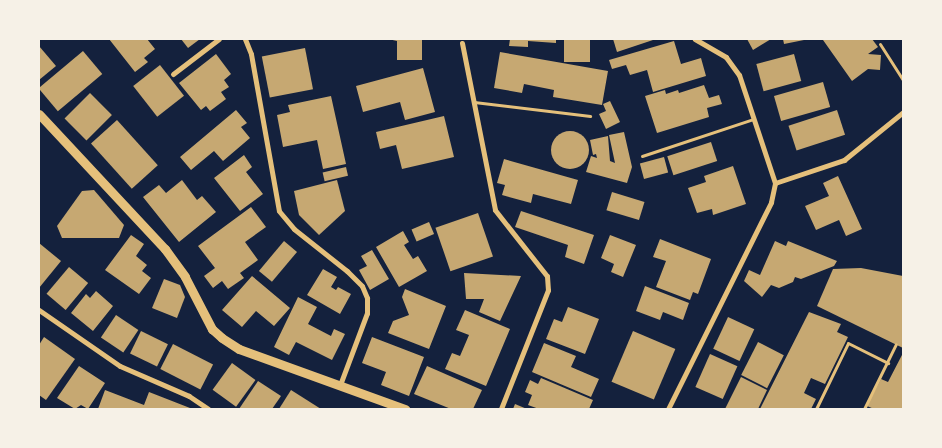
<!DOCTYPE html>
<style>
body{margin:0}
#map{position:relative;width:942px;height:448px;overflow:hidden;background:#14213d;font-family:Raleway,sans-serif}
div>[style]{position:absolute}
.building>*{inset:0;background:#c6a872;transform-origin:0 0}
.round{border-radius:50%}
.service>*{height:3px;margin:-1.5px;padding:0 1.5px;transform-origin:1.5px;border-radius:1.5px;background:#e5c07b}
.minor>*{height:5px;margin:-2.5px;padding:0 2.5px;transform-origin:2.5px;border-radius:2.5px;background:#e5c07b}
.tertiary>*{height:9px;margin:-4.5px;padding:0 4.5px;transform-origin:4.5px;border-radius:4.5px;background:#e5c07b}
span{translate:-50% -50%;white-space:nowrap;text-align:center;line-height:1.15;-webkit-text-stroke:4px #f6f1e7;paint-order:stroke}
.frame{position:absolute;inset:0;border:40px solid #f6f1e7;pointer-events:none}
</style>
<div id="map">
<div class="building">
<div style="clip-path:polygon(109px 39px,147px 39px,155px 49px,144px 58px,148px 62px,135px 72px)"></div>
<div style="clip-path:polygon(181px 39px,200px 39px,188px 48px)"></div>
<div style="clip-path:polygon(388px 39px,422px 39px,422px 60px,397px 60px,397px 41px)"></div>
<div style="clip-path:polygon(510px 39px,556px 39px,556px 43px,528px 41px,528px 47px,509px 46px)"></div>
<div style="left:564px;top:39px;width:26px;height:23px"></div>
<div style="clip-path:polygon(613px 39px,656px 39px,617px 52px)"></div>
<div style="clip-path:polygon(747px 39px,771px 39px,753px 50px)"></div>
<div style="clip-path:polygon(783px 39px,804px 39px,804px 40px,784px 44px)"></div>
<div style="clip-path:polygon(872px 39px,878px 47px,868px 54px,881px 55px,880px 70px,868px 69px,852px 81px,823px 40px)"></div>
<div style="clip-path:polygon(674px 41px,681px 64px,701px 58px,706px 76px,653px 92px,647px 70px,630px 75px,626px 65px,612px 69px,609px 60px)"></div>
<div style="clip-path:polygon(39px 46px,56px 66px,39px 80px)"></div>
<div style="left:305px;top:48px;width:42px;height:44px;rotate:79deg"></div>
<div style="left:83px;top:51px;width:30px;height:58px;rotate:50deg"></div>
<div style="clip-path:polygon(500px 52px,608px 71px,602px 105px,553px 97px,554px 90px,524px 84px,522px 93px,494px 88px)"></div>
<div style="clip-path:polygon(216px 54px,231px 74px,224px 80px,229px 87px,221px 92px,226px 99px,210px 111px,206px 106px,201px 110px,179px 83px)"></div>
<div style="left:794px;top:54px;width:28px;height:39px;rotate:75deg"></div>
<div style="left:160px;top:65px;width:39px;height:34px;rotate:52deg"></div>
<div style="clip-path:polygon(423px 68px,435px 112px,405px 120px,400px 102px,363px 112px,356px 86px)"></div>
<div style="left:823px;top:82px;width:26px;height:51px;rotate:74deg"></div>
<div style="clip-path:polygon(704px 85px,709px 98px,719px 95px,722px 104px,707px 108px,709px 117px,657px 133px,645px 96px,665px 90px,666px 94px,678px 90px,679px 93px)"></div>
<div style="left:90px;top:93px;width:31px;height:36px;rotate:45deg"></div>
<div style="clip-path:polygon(331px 96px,346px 164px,323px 169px,317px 140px,283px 147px,277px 115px,290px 112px,288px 105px)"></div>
<div style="clip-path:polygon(610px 101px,620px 122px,606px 129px,599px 114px,606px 111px,603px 104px)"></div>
<div style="clip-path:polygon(236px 110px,247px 123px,241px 127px,250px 138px,223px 161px,214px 151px,191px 170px,180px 157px)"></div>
<div style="left:837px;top:110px;width:26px;height:51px;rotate:72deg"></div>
<div style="clip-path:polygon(444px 116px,454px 157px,402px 169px,396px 145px,380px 149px,376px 132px)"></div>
<div style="left:117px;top:120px;width:61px;height:35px;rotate:48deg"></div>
<div class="round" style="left:551px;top:131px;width:38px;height:38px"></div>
<div style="clip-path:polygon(624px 132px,632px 167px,627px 183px,586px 172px,591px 156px,597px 158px,596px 154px,593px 155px,590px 140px,608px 136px,610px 161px,615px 163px,609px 135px)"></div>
<div style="left:711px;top:142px;width:20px;height:46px;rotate:72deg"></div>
<div style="clip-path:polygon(244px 155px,252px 167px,246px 172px,263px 194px,240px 211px,214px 178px)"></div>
<div style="left:664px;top:157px;width:16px;height:25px;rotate:75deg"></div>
<div style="clip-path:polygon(504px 159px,578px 180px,571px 204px,533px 194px,531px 203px,502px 195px,505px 185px,497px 183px)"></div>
<div style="clip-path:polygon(733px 166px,746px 204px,713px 215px,712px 209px,697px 213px,688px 188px,706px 182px,704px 176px)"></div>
<div style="left:346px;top:167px;width:9px;height:24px;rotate:77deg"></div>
<div style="clip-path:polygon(838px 176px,862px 229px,846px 236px,839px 220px,816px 230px,805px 206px,829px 196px,823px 183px)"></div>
<div style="clip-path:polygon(182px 180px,197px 200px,202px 196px,216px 212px,179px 242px,143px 197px,159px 185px,166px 193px)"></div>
<div style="clip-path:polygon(337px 180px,345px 211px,319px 235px,299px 215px,294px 191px)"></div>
<div style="clip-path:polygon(94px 190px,124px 225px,119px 238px,62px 238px,57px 226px,82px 191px)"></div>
<div style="left:612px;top:192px;width:34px;height:19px;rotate:17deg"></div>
<div style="clip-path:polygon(251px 207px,266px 227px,245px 242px,258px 260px,240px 273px,244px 278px,228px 289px,222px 281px,213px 288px,204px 276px,215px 268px,198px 246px)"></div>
<div style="clip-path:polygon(521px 211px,594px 235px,584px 264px,565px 257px,568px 245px,515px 227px)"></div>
<div style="left:478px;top:213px;width:46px;height:45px;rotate:71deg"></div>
<div style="left:429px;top:222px;width:13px;height:19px;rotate:67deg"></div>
<div style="clip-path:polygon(403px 231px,409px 242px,404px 245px,413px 259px,418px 256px,427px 271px,399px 287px,376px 247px)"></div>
<div style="clip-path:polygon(131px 235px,144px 244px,136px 256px,147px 265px,142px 271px,151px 278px,139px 294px,105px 270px)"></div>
<div style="clip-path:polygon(610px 235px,636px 245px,623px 277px,611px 272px,614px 264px,601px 258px)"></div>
<div style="clip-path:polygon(660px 239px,711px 259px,698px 294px,693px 292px,690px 300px,656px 287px,666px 261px,653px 257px)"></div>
<div style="left:284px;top:241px;width:17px;height:39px;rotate:40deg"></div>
<div style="clip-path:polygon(775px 241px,786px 246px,788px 241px,837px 261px,834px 266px,801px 279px,795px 277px,793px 282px,779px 288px,771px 285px,762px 297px,744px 281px,749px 270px,760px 275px)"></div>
<div style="clip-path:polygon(39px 243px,61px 261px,39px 288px)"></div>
<div style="clip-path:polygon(372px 250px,389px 279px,370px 290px,359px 270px,367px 266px,361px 256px)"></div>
<div style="left:69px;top:267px;width:25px;height:35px;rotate:40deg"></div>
<div style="clip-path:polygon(861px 268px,903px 276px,903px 348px,817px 306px,833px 269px)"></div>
<div style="clip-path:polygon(323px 269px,337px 277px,331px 287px,336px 290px,338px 287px,351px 294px,340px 314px,307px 295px)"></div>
<div style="clip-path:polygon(464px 273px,521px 276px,500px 321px,479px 312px,484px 299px,466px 299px)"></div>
<div style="clip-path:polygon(252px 276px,290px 308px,274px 326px,256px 311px,242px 327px,222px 310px)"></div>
<div style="clip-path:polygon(164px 279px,180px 285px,185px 297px,177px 318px,152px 308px)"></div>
<div style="clip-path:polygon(645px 286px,689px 303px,683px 320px,663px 312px,660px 320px,636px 311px)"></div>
<div style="clip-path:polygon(405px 289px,446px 306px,429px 349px,388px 333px,393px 321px,409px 315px,402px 297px)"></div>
<div style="clip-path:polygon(96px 291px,113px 306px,93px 331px,71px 313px,86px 294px,90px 298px)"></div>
<div style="clip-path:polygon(298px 297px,317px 307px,308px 324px,331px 336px,334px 329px,345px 334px,332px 360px,296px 342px,289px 355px,274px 347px)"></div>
<div style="clip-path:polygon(568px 307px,599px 319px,585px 354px,546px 339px,554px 319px,562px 322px)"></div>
<div style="clip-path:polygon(465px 310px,510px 329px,486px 386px,445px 369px,452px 353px,460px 356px,469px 335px,456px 330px)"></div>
<div style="clip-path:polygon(809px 312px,841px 324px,837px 332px,848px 337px,825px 384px,811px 378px,804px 393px,816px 399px,811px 409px,760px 409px)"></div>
<div style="left:116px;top:315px;width:27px;height:27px;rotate:34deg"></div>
<div style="left:728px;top:317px;width:29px;height:35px;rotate:25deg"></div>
<div style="left:141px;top:331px;width:30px;height:25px;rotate:26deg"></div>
<div style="left:633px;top:331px;width:46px;height:55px;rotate:23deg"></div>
<div style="clip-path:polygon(44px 337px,75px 359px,46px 400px,39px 395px,39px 345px)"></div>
<div style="clip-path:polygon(372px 337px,424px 357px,409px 396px,381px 385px,386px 372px,362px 363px)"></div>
<div style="left:758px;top:342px;width:29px;height:37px;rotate:27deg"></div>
<div style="clip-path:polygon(544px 343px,576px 356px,571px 367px,599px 379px,591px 397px,532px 372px)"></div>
<div style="left:173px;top:344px;width:45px;height:28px;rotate:27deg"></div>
<div style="clip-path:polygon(903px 353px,903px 409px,874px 409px,867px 406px,881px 379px,888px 382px)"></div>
<div style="left:710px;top:354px;width:30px;height:36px;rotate:24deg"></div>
<div style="left:232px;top:363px;width:29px;height:33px;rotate:36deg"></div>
<div style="clip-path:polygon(79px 366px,105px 383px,88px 409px,81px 405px,75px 409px,57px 398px)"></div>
<div style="clip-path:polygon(427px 366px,482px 390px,473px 409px,451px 409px,414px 394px)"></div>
<div style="clip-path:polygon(741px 377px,767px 390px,758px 409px,725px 409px)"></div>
<div style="clip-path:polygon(541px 378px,593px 400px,589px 409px,539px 409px,528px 405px,532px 395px,525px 392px,530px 380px,538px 384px)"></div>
<div style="clip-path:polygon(258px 381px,281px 396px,272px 409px,239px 409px)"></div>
<div style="clip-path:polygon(105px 390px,144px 405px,149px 392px,190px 408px,98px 409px)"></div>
<div style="clip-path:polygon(291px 390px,321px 409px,279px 409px)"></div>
<div style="clip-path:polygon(515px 404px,527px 409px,513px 409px)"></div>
</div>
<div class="service">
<div style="left:880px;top:44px;width:43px;rotate:57.4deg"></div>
<div style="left:474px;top:102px;width:117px;rotate:6.9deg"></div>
<div style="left:642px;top:156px;width:117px;rotate:-18.4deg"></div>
<div style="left:816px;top:409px;width:73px;rotate:-64.1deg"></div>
<div style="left:848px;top:343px;width:45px;rotate:26.6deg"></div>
<div style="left:864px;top:409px;width:72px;rotate:-63.8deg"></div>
</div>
<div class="minor">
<div style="left:245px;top:39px;width:16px;rotate:68deg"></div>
<div style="left:251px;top:54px;width:159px;rotate:79.9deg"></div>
<div style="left:279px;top:211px;width:23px;rotate:50deg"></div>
<div style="left:294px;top:229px;width:68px;rotate:38.4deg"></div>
<div style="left:347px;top:271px;width:21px;rotate:45deg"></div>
<div style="left:362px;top:286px;width:13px;rotate:67deg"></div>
<div style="left:367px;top:298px;width:15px;rotate:90deg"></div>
<div style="left:367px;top:313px;width:77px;rotate:110.6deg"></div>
<div style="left:462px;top:43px;width:170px;rotate:78.8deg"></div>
<div style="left:495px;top:210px;width:84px;rotate:51.8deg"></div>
<div style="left:547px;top:276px;width:14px;rotate:86deg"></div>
<div style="left:548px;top:290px;width:128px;rotate:111.6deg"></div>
<div style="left:173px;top:74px;width:58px;rotate:-37.3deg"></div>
<div style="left:775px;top:183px;width:73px;rotate:-18.4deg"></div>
<div style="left:844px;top:160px;width:76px;rotate:-39.1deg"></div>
<div style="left:39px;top:310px;width:98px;rotate:34.7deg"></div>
<div style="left:120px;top:366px;width:75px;rotate:23.5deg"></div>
<div style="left:189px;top:396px;width:23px;rotate:34deg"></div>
<div style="left:668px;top:409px;width:231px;rotate:-63.5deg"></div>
<div style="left:771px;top:202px;width:19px;rotate:-78deg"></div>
<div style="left:775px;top:183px;width:114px;rotate:-108.4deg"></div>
<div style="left:739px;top:75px;width:22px;rotate:-126deg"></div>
<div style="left:726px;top:57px;width:36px;rotate:-150deg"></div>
</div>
<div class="tertiary">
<div style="left:39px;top:114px;width:185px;rotate:47deg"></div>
<div style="left:165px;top:249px;width:34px;rotate:54deg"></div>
<div style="left:185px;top:277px;width:59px;rotate:62.6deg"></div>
<div style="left:212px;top:329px;width:13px;rotate:42deg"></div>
<div style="left:222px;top:338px;width:20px;rotate:33deg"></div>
<div style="left:239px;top:349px;width:177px;rotate:19.9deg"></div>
</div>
<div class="frame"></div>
</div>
